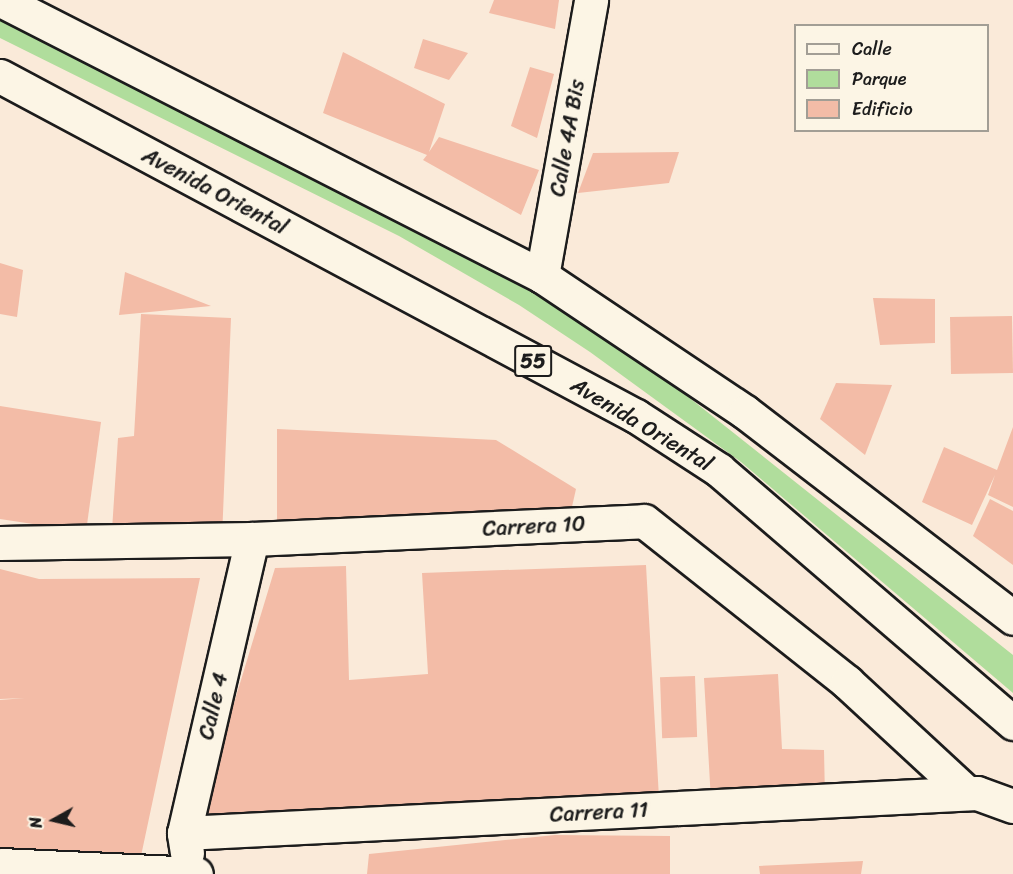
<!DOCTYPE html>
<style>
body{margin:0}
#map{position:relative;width:1013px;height:874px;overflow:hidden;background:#faead9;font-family:Sriracha,sans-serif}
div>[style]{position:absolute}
.green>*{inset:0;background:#b0dd9c}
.building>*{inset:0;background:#f3bca7;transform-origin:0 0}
.roads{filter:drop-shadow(2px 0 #1c1c1c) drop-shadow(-2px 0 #1c1c1c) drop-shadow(0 2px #1c1c1c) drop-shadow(0 -2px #1c1c1c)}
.minor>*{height:33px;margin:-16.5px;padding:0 16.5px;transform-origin:16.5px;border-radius:16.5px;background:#fcf5e5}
.major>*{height:33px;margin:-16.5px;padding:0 16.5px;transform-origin:16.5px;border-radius:16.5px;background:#fcf5e5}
span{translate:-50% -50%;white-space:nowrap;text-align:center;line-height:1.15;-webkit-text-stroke:6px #fcf5e5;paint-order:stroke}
.shield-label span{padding:2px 4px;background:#fcf5e5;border:2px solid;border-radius:4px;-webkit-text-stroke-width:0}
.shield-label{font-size:21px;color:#1c1c1c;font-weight:700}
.street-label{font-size:22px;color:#1c1c1c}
.legend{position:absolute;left:794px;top:24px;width:195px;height:108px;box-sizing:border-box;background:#fcf5e5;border:2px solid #a29e95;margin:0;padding:8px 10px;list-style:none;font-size:18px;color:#1c1c1c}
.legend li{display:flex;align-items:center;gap:12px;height:30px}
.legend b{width:30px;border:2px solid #a29e95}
.north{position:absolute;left:24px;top:790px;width:60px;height:60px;-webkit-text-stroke:4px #fcf5e5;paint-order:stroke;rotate:262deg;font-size:16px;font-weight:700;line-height:24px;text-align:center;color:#1c1c1c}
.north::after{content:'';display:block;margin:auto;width:21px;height:27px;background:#1c1c1c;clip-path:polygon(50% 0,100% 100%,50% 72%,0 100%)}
</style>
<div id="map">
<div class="green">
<div style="clip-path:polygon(0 10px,500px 268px,592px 329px,672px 384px,1013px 655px,1013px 693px,741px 462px,590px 352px,519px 305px,399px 236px,0 38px)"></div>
</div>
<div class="building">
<div style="clip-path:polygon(494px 0,559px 0,555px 29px,489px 13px)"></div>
<div style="clip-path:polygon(423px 39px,468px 53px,449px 80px,414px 68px)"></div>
<div style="clip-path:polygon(343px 52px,445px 104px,429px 152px,439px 137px,539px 170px,521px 215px,423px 160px,427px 155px,323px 113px)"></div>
<div style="clip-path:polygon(530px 67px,554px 74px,537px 138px,511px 126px)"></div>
<div style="clip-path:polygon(679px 152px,669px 183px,578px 193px,593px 153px)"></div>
<div style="clip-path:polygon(0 263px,23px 270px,17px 317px,0 314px)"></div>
<div style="clip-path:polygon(125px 272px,211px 306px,119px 315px)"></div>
<div style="clip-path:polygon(873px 298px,935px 299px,935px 343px,880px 345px)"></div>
<div style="clip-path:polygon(141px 314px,231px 318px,222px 538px,112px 530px,118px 438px,134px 436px)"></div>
<div style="left:1012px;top:316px;width:57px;height:62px;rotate:89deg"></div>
<div style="clip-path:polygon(836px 383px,892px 385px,865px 455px,820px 419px)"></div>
<div style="clip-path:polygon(0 406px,101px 422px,86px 532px,0 519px)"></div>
<div style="clip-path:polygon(1013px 427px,1013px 507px,988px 495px,995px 475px,972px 525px,922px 502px,944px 447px,997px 470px)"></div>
<div style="clip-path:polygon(277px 429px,496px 440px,576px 489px,569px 520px,277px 526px)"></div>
<div style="clip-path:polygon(990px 499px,1013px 511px,1013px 565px,973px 536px)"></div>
<div style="clip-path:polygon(646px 565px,659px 798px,197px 825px,275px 568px,346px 566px,349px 680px,428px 674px,422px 573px)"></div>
<div style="clip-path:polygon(0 569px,39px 579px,200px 578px,141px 856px,0 850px,0 700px,25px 698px,0 699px)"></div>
<div style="clip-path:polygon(778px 674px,782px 749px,824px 750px,825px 798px,711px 801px,704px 678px)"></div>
<div style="left:695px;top:676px;width:61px;height:35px;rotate:88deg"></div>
<div style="clip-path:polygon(555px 835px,670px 836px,670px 874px,367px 874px,369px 854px)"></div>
<div style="clip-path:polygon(863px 861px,861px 874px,760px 874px,759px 866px)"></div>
</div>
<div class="roads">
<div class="minor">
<div style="left:542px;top:276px;width:280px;rotate:-79.9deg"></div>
<div style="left:0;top:543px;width:252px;rotate:-0.9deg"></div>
<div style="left:252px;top:539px;width:392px;rotate:-2.6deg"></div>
<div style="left:644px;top:521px;width:259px;rotate:38.4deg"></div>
<div style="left:847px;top:682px;width:163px;rotate:42.8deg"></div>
<div style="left:184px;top:833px;width:794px;rotate:-2.89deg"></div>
<div style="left:977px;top:793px;width:38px;rotate:20deg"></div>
<div style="left:187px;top:853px;width:20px;rotate:-99deg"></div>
<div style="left:184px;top:833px;width:302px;rotate:-77deg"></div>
</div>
<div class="major">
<div style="left:1px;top:0;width:607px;rotate:27.03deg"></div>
<div style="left:542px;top:276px;width:244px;rotate:33.8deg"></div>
<div style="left:745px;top:412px;width:338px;rotate:37.5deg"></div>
<div style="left:0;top:76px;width:721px;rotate:28.13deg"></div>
<div style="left:636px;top:416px;width:99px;rotate:33deg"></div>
<div style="left:719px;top:470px;width:388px;rotate:40.7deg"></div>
<div style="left:0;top:865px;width:196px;rotate:2.6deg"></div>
</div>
</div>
<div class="shield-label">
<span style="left:533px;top:361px">55</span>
</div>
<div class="street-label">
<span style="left:567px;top:138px;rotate:-80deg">Calle 4A Bis</span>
<span style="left:215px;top:191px;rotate:28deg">Avenida Oriental</span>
<span style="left:642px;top:424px;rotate:31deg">Avenida Oriental</span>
<span style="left:534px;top:526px;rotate:-3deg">Carrera 10</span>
<span style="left:213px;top:706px;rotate:-77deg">Calle 4</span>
<span style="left:599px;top:812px;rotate:-3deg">Carrera 11</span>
</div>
<ul class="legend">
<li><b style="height:8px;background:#fcf5e5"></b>Calle</li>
<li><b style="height:16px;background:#b0dd9c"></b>Parque</li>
<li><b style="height:16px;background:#f3bca7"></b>Edificio</li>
</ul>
<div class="north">N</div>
</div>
